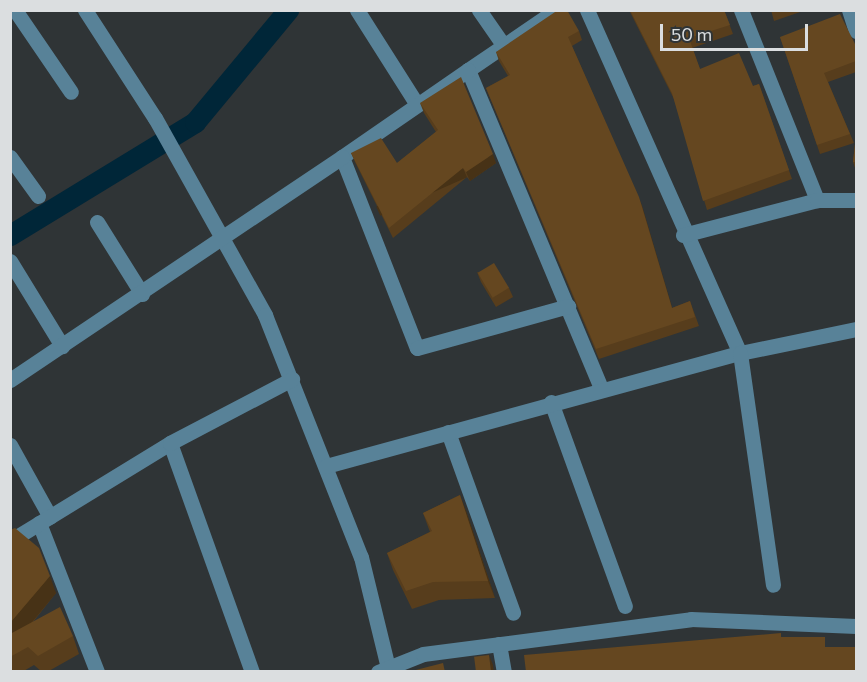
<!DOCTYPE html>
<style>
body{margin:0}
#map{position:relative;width:867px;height:682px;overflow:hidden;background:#2f3436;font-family:Commissioner,sans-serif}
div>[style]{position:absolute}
.canal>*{height:21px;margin:-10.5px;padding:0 10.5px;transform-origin:10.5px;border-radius:10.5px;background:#002638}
.minor>*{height:15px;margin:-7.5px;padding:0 7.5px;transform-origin:7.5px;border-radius:7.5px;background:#588298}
.wall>*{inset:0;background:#573d1c}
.shaded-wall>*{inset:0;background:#473216;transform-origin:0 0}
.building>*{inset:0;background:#654720;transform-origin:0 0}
span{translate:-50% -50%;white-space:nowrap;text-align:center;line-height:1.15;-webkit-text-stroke:5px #2f3436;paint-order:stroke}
.frame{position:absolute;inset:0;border:12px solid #dbdee0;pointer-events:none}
.scale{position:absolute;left:660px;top:24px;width:148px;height:27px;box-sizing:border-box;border:3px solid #dbdee0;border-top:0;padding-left:8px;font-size:18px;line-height:21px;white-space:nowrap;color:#dbdee0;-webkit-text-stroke:4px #2f3436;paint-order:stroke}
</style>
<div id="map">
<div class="canal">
<div style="left:10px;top:235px;width:217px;rotate:-31.4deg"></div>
<div style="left:195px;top:122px;width:146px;rotate:-50.3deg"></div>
</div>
<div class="minor">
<div style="left:15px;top:10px;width:99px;rotate:55.7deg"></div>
<div style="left:85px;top:10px;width:129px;rotate:57.1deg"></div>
<div style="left:155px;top:118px;width:226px;rotate:60.8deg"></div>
<div style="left:265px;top:315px;width:260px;rotate:68.4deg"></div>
<div style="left:361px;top:557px;width:118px;rotate:76.3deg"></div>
<div style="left:357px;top:10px;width:110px;rotate:57.6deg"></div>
<div style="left:479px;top:10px;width:44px;rotate:55.2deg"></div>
<div style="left:556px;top:10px;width:107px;rotate:145.7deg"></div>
<div style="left:468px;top:70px;width:345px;rotate:67.3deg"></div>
<div style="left:587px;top:10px;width:376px;rotate:66deg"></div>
<div style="left:740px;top:353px;width:118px;rotate:-11.7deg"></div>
<div style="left:741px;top:10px;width:205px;rotate:68.2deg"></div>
<div style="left:849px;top:10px;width:22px;rotate:72deg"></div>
<div style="left:468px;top:70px;width:153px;rotate:145.4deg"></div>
<div style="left:342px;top:157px;width:205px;rotate:68.6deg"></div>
<div style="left:417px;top:348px;width:157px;rotate:-15.5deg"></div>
<div style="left:10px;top:157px;width:48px;rotate:54.3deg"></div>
<div style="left:97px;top:222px;width:85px;rotate:58deg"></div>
<div style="left:683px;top:235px;width:138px;rotate:-14.6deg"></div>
<div style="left:817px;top:200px;width:39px"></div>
<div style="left:10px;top:261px;width:100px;rotate:58.5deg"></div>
<div style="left:10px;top:380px;width:400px;rotate:-33.9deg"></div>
<div style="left:551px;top:402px;width:217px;rotate:70.1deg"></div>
<div style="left:448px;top:432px;width:192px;rotate:70.2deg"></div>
<div style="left:10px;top:445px;width:82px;rotate:60.9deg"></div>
<div style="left:326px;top:466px;width:429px;rotate:-15.3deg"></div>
<div style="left:740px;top:353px;width:234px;rotate:81.9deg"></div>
<div style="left:39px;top:523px;width:160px;rotate:68.7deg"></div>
<div style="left:10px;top:541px;width:188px;rotate:-31.5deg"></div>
<div style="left:499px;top:644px;width:28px;rotate:80deg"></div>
<div style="left:252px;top:672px;width:243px;rotate:-109.7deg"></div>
<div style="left:170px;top:443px;width:138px;rotate:-27.7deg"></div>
<div style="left:378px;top:672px;width:48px;rotate:-21.8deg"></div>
<div style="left:423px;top:654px;width:270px;rotate:-7.4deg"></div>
<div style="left:691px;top:619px;width:165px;rotate:2.4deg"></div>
</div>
<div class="wall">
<div style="clip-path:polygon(629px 10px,724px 10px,733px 34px,692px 48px,700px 69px,753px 86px,759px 84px,792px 179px,707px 210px,674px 99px)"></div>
<div style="clip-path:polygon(771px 10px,806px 10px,774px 21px)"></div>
<div style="clip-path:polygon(579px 31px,582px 40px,572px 46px,642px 206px,672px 308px,690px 301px,699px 326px,599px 359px,486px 88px,508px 76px,499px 61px,496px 52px)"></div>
<div style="clip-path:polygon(780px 37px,856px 46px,856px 72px,828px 82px,854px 143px,820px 154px)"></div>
<div style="clip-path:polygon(420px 103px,496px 163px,470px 181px,467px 177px,393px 238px,355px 162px,351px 153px,397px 163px,436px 132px,424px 113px)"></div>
<div style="clip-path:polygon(856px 135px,856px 171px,853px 162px)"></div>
<div style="clip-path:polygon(477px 272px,509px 288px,513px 297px,496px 307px,481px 282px)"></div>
<div style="clip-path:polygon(460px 495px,495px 598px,439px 600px,412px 609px,393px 570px,387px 553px,430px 532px,423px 513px)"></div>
<div style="clip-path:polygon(10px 530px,56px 593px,33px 622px,73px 636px,79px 654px,47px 672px,42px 672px,34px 665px,22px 672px,10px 672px)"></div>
</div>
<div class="shaded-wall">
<div style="clip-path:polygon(493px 154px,496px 163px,470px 181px,466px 172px)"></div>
<div style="left:463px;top:168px;width:10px;height:95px;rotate:66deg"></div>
<div style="clip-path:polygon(639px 197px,642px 206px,675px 317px,672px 308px)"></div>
<div style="clip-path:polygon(460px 495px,467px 513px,495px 598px,488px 581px)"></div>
<div style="clip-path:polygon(50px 576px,56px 593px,10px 649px,10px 623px)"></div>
<div style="clip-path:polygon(489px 655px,493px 665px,494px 672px,491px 672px)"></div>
</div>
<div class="building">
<div style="clip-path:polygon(558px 10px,567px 10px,579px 31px,568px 37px,639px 197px,672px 308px,690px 301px,695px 317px,596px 349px,486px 88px,510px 75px,496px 52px)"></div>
<div style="clip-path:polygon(630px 10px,724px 10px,730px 25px,689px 38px,700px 69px,739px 53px,753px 86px,759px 84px,789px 170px,703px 201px,672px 93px)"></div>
<div style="clip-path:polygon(840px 14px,856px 46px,856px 61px,824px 73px,850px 134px,817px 145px,780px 37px)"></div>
<div style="clip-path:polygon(461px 77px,493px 154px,466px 172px,463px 168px,389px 228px,351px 153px,381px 138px,397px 163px,438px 130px,420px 103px)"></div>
<div style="clip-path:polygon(856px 135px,856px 162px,853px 162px)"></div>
<div style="left:494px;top:263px;width:29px;height:19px;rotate:59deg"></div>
<div style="clip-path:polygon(460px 495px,488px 581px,433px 582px,406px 591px,387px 553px,432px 531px,423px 513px)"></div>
<div style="clip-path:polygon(15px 528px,39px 548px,50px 576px,10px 623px,10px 530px)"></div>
<div style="clip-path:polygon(60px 607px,73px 636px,38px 656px,28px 647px,10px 657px,10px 634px)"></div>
<div style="clip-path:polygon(781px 633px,781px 637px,825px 637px,825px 647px,856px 647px,856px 672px,526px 672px,524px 655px)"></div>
<div style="left:489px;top:655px;width:17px;height:15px;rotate:83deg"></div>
<div style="clip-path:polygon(443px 663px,445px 672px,408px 672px)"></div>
</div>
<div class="frame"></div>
<div class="scale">50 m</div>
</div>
